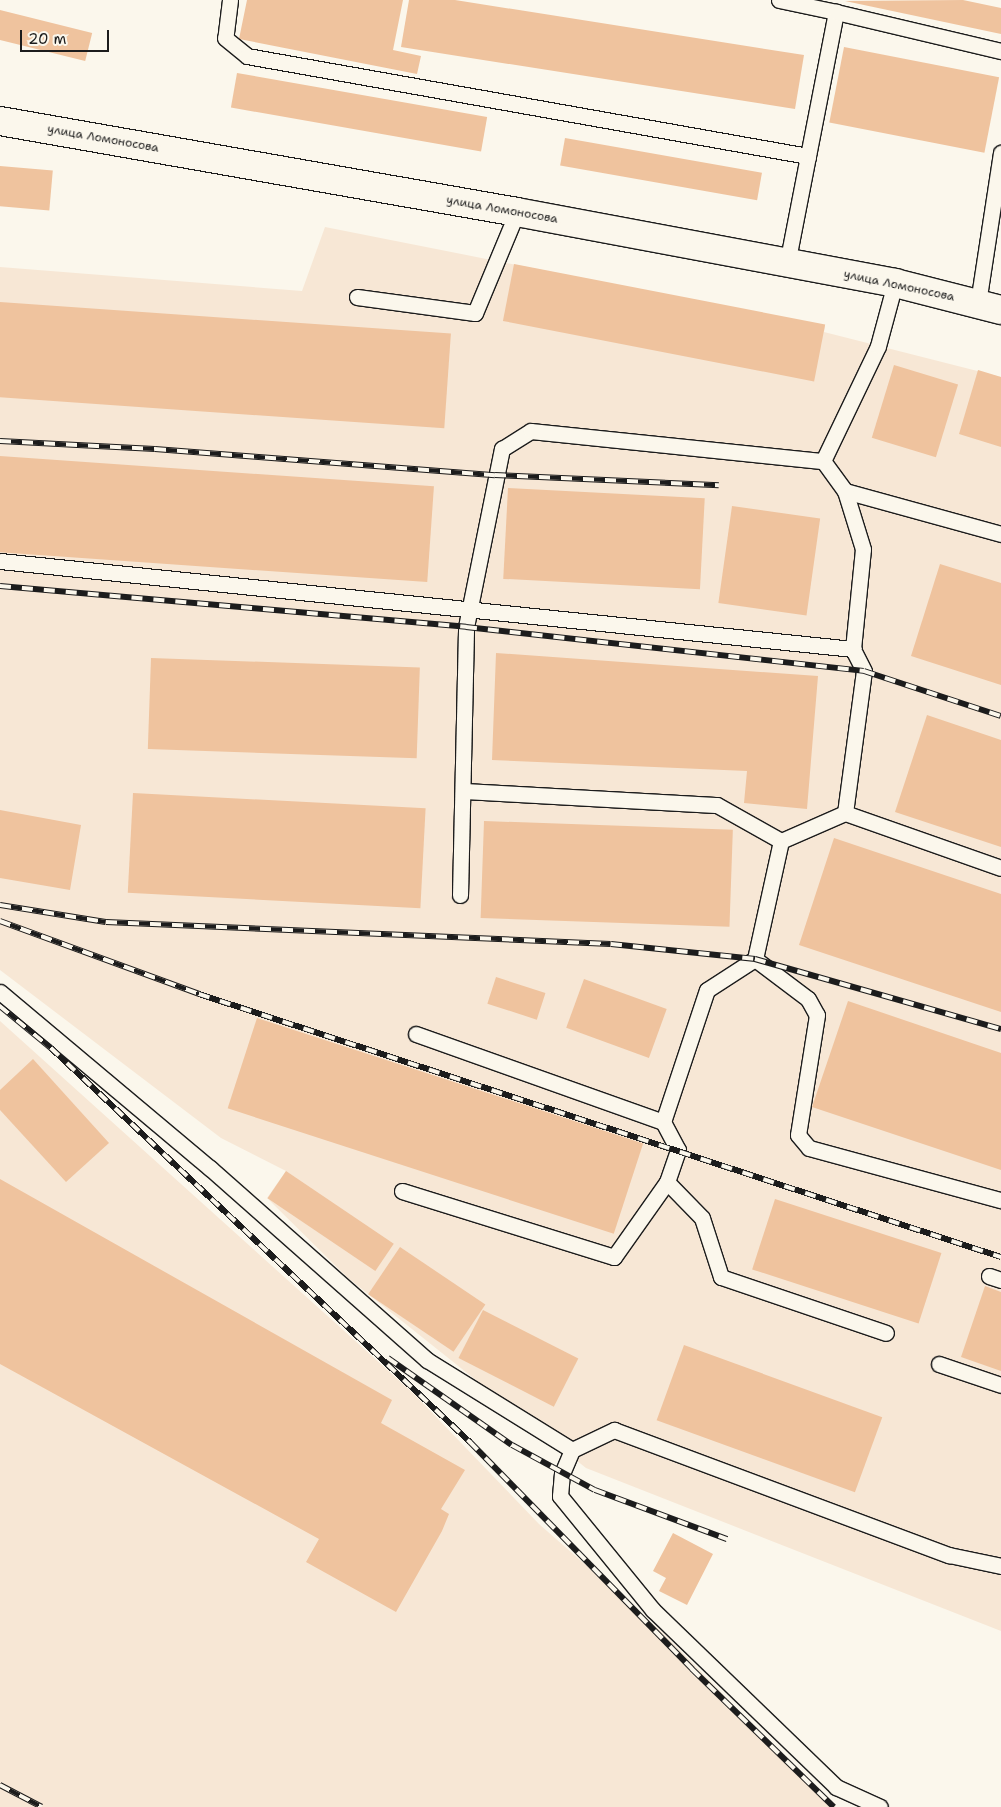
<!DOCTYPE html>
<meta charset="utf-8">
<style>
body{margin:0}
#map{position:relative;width:1001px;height:1807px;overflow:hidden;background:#fbf7ec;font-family:"Shantell Sans",sans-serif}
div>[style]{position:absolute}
.built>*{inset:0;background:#f7e7d5}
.building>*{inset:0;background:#efc39e;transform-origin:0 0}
.roads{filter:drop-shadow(1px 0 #1c1c1c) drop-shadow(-1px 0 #1c1c1c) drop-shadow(0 1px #1c1c1c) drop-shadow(0 -1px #1c1c1c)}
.service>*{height:15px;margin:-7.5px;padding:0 7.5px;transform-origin:7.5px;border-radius:7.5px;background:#fbf7ec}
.tertiary>*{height:28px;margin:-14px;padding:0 14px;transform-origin:14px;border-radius:14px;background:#fbf7ec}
.rail>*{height:5.5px;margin-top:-2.75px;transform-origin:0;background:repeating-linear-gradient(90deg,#fbf7ec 0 11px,#1c1c1c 0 22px);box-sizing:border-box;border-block:1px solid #1c1c1c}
span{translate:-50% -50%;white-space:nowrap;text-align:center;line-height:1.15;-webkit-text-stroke:5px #fbf7ec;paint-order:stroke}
.street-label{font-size:12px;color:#1c1c1c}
.scale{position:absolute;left:20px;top:30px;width:89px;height:22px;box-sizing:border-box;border:2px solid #1c1c1c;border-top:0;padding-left:6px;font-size:15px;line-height:18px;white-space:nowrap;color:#1c1c1c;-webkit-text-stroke:4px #fbf7ec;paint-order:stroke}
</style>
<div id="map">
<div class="built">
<div style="clip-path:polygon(325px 227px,825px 326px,824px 332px,1001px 377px,1001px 1631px,586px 1468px,348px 1278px,267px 1198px,286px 1171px,221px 1138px,0 970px,0 267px,302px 291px)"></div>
<div style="clip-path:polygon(0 1021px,413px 1393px,539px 1524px,662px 1632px,824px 1798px,836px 1807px,0 1807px)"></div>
</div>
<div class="building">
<div style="clip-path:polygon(247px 0,403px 0,393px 50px,421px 56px,417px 74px,239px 39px)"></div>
<div style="clip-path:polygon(409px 0,455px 0,804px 55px,795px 109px,401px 47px)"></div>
<div style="clip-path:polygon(963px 0,1001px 8px,1001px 34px,845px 1px)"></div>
<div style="left:0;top:10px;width:95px;height:29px;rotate:14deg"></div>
<div style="left:844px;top:47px;width:158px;height:77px;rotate:11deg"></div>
<div style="left:237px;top:73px;width:254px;height:35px;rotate:10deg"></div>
<div style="left:565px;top:138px;width:200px;height:28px;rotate:10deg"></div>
<div style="left:0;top:166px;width:53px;height:40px;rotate:5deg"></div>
<div style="left:514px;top:264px;width:317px;height:58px;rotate:11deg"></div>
<div style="left:0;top:302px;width:452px;height:95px;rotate:4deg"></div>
<div style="left:894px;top:365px;width:67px;height:76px;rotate:17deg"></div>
<div style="clip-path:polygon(978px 370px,1001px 377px,1001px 447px,959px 434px)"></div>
<div style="left:0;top:456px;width:435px;height:96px;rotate:4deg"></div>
<div style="left:508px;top:488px;width:197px;height:91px;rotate:3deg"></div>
<div style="left:732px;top:506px;width:89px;height:98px;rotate:8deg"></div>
<div style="clip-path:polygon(940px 564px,1001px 583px,1001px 685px,911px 656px)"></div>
<div style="clip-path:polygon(496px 653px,818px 676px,807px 809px,744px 803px,747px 771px,492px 760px)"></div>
<div style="left:151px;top:658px;width:269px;height:91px;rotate:2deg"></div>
<div style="clip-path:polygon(927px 715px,1001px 740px,1001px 847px,895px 812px)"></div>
<div style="left:133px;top:793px;width:293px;height:100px;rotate:3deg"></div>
<div style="clip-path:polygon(0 810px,81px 825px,70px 890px,0 878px)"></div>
<div style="left:484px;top:821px;width:249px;height:97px;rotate:2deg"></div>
<div style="clip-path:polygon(834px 838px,1001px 894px,1001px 1012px,799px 945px)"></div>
<div style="left:496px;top:977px;width:52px;height:28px;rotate:18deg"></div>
<div style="left:584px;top:979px;width:88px;height:52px;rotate:20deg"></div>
<div style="clip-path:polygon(848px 1001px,1001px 1053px,1001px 1170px,812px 1107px)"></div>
<div style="left:257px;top:1018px;width:406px;height:95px;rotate:18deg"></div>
<div style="clip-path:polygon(33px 1059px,109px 1143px,66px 1182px,0 1110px,0 1090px)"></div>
<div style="left:286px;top:1171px;width:130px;height:33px;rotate:34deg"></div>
<div style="clip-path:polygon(0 1179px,392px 1400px,381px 1423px,465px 1470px,441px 1509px,449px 1514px,442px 1531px,396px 1612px,306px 1562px,319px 1539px,0 1364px)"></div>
<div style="left:775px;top:1199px;width:175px;height:74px;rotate:18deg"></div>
<div style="left:400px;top:1247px;width:103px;height:57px;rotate:34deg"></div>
<div style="clip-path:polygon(985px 1286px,1001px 1292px,1001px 1371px,961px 1357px)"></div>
<div style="left:483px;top:1310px;width:107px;height:54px;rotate:27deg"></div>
<div style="left:684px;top:1345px;width:211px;height:80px;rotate:20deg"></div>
<div style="clip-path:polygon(673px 1533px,713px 1554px,687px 1605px,659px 1591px,666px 1578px,653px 1571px)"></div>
</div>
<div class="roads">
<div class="service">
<div style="left:230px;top:0;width:38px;rotate:97deg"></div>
<div style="left:225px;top:38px;width:28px;rotate:39deg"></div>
<div style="left:247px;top:56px;width:570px;rotate:10.11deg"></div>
<div style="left:779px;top:0;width:58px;rotate:11.9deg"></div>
<div style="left:787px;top:264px;width:257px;rotate:-79deg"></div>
<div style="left:836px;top:12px;width:170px;rotate:13.3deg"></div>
<div style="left:357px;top:297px;width:119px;rotate:7.7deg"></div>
<div style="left:475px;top:313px;width:109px;rotate:-67.4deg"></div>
<div style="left:978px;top:303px;width:152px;rotate:-81.3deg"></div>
<div style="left:845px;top:491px;width:162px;rotate:15.4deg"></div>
<div style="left:0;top:561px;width:858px;rotate:5.89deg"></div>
<div style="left:463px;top:791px;width:254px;rotate:3.2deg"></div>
<div style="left:717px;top:805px;width:73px;rotate:29.4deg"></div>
<div style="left:845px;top:813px;width:165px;rotate:19.4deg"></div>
<div style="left:460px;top:895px;width:268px;rotate:-88.7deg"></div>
<div style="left:466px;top:627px;width:182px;rotate:-78.6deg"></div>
<div style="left:502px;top:449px;width:34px;rotate:-32deg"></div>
<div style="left:531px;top:431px;width:294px;rotate:5.9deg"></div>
<div style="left:755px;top:959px;width:66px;rotate:37deg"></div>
<div style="left:808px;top:999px;width:18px;rotate:61deg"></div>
<div style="left:817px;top:1015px;width:121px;rotate:99deg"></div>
<div style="left:798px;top:1135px;width:17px;rotate:50deg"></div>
<div style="left:809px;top:1148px;width:199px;rotate:15.2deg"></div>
<div style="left:0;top:992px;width:274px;rotate:40deg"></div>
<div style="left:210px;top:1168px;width:290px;rotate:41.5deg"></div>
<div style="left:427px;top:1360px;width:171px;rotate:31.8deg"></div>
<div style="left:572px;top:1450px;width:47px;rotate:-25.5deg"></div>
<div style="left:614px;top:1430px;width:358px;rotate:20.5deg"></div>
<div style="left:949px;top:1555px;width:53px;rotate:11.9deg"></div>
<div style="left:416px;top:1034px;width:262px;rotate:19.6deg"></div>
<div style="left:667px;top:1182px;width:50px;rotate:45.8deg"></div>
<div style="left:702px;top:1218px;width:62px;rotate:72.1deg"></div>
<div style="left:721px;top:1277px;width:174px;rotate:18.7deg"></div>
<div style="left:402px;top:1191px;width:222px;rotate:17.3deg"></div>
<div style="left:614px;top:1257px;width:92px;rotate:-54.8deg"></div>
<div style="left:667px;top:1182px;width:34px;rotate:-71deg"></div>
<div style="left:678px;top:1150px;width:32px;rotate:-118deg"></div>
<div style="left:663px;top:1122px;width:139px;rotate:-71.6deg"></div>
<div style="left:707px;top:990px;width:57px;rotate:-32.9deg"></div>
<div style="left:755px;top:959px;width:121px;rotate:-77.6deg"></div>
<div style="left:781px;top:841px;width:70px;rotate:-23.6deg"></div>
<div style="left:845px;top:813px;width:143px;rotate:-82.4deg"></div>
<div style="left:864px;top:671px;width:25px;rotate:-117deg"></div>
<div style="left:853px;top:649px;width:100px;rotate:-84.3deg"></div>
<div style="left:863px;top:549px;width:61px;rotate:-107.2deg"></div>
<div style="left:845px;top:491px;width:37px;rotate:-126deg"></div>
<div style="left:823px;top:461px;width:127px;rotate:-64.4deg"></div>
<div style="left:878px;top:346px;width:65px;rotate:-74.9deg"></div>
<div style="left:989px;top:1276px;width:13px;rotate:18deg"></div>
<div style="left:939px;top:1364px;width:65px;rotate:18.7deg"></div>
<div style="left:572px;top:1450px;width:25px;rotate:113deg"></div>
<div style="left:562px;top:1473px;width:23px;rotate:95deg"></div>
<div style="left:560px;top:1496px;width:147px;rotate:50.8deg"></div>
<div style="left:653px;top:1610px;width:255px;rotate:44deg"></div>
<div style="left:836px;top:1787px;width:48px;rotate:24.4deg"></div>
</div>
<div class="tertiary">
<div style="left:0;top:121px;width:525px;rotate:9.98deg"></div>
<div style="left:517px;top:212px;width:385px;rotate:10.6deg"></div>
<div style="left:895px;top:283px;width:109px;rotate:14.3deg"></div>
</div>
</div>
<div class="rail">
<div style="left:0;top:441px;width:155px;rotate:3deg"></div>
<div style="left:155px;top:449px;width:341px;rotate:4.4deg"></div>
<div style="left:495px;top:475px;width:224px;rotate:2.6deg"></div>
<div style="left:0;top:586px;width:468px;rotate:5deg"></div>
<div style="left:466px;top:627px;width:400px;rotate:6.3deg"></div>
<div style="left:864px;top:671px;width:144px;rotate:18.2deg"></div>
<div style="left:0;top:905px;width:107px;rotate:9.1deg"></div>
<div style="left:106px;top:922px;width:505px;rotate:2.49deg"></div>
<div style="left:611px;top:944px;width:145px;rotate:5.9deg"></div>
<div style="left:755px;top:959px;width:256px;rotate:15.9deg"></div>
<div style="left:0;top:921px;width:212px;rotate:20.1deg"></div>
<div style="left:199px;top:994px;width:844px;rotate:18.16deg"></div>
<div style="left:0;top:1006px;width:66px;rotate:39.5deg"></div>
<div style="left:51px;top:1048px;width:575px;rotate:43.24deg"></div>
<div style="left:470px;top:1442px;width:318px;rotate:45.6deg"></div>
<div style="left:692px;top:1669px;width:198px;rotate:44.2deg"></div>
<div style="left:388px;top:1358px;width:151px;rotate:35.1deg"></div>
<div style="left:512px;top:1445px;width:94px;rotate:28.5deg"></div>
<div style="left:595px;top:1490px;width:141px;rotate:20.4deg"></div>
<div style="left:0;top:1785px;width:47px;rotate:27.6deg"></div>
</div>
<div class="street-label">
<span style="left:103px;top:139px;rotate:10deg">улица Ломоносова</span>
<span style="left:502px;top:210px;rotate:10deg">улица Ломоносова</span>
<span style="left:899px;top:286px;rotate:12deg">улица Ломоносова</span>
</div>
<div class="scale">20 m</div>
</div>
